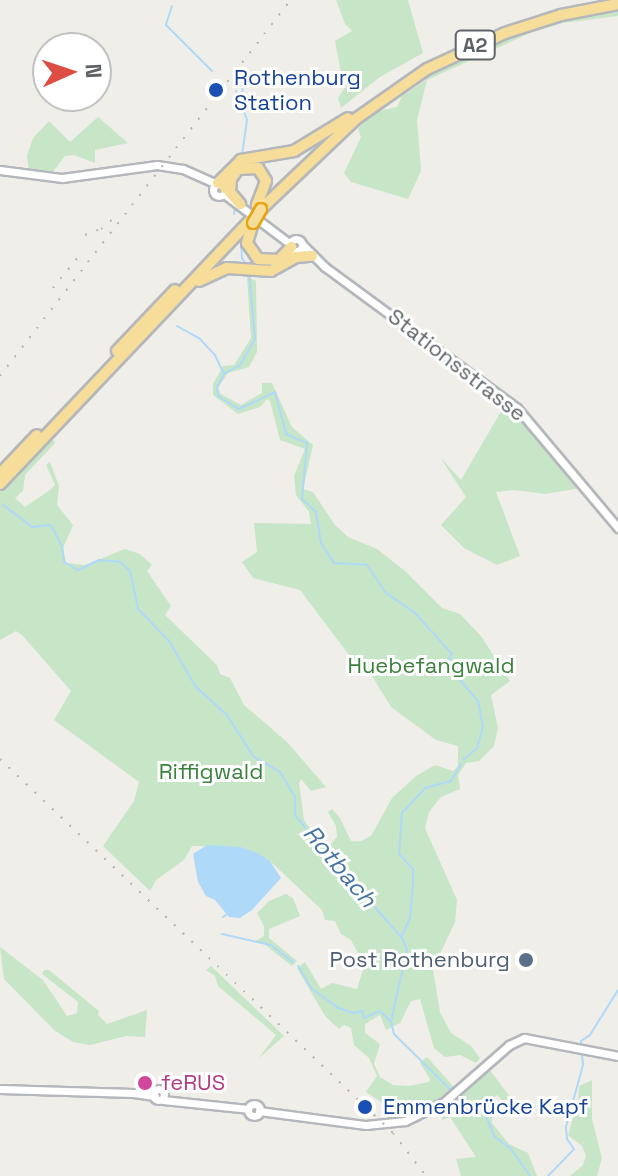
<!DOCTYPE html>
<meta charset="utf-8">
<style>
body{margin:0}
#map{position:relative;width:618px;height:1176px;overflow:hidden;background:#f0eee8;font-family:"Space Grotesk",sans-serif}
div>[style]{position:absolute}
.green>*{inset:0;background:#c7e5c7}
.water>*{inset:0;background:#afd9f9}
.stream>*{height:2px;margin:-1px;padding:0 1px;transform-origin:1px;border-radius:1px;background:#afd9f9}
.roads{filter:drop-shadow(2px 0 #b4b7bb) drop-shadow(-2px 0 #b4b7bb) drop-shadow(0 2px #b4b7bb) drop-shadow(0 -2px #b4b7bb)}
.secondary>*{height:7px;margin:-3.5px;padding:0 3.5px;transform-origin:3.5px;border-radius:3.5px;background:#fff}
.secondary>.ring{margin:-3.5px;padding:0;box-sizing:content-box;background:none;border:7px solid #fff;border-radius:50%}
.highway>*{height:10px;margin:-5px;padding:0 5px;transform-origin:5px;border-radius:5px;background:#f6de9a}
.rail>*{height:2px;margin-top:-1px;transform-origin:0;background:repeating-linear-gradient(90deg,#b6b7b7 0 2px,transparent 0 12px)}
.bridges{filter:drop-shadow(2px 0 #e7a411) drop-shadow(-2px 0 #e7a411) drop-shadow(0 2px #e7a411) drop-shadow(0 -2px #e7a411)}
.highway-bridge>*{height:10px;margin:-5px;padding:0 5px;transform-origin:5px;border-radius:5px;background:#f6de9a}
.dots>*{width:22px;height:22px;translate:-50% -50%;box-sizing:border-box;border:4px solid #fff;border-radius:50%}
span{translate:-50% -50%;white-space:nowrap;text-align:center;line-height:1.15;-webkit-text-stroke:6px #fff;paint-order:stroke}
.shield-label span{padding:2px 6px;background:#fff;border:2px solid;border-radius:6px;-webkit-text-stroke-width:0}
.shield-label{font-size:20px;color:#5f6367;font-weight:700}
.transit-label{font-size:22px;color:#164399}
.left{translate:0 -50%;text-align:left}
.street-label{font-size:22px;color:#5f6367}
.park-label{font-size:22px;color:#3c823f}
.service-label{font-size:22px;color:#4e5e75}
.right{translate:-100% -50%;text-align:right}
.hotel-label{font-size:22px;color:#b23c85}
.water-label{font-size:24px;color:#4874a2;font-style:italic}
.north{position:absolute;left:32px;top:32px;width:80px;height:80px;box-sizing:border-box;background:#fff;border:2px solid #bfc1c2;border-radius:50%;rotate:87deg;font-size:22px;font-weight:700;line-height:32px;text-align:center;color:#5f6367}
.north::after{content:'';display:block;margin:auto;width:28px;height:36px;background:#dd4d41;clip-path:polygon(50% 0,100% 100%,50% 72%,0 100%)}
</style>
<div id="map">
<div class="green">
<div style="clip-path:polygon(336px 0,408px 0,423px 53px,380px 77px,341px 108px,338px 98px,344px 89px,335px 41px,352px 31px,345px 24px)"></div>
<div style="clip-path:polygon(618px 11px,618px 16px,563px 23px,530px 33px,427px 80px,417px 120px,421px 171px,408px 199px,351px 182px,344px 173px,361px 137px,358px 129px,364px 121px,375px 112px,397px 107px,402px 96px,426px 80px,426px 77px,500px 41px,558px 23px)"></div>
<div style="clip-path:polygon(98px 117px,128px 143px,95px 150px,95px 163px,74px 155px,65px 156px,52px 173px,29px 171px,27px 156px,33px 138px,49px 121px,70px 142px)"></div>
<div style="clip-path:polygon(247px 277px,256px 281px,257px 352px,249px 367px,228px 373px,218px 388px,221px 394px,241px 405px,262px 393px,262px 383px,272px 383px,292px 427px,313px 445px,303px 489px,313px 492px,335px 525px,348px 537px,377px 549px,405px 571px,442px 608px,460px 614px,481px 636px,510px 681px,491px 695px,498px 728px,494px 746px,479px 761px,466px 763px,458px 775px,460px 789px,441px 797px,429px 812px,425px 828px,457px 900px,455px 922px,433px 969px,440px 1012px,451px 1033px,471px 1046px,480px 1058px,476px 1063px,460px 1055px,445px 1057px,434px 1048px,420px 999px,411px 1001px,400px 1023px,386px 1030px,380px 1015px,365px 1024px,365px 1033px,380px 1044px,374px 1064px,380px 1077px,393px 1085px,408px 1086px,429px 1082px,430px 1079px,420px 1063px,427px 1057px,454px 1087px,427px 1107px,411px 1110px,396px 1112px,366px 1092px,377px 1076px,369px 1058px,354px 1045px,351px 1028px,344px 1025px,339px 1029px,325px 1016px,297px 968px,305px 962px,321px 989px,332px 983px,357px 989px,363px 970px,359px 955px,351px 940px,341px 934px,335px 921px,325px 920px,322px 910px,270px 861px,241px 847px,192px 846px,184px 860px,156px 880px,150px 891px,103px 846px,134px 801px,139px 782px,54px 720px,71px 691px,22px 635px,16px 631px,0 640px,0 488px,52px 438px,55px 443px,25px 475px,23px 491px,15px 498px,25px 507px,50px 490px,55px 485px,46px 465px,50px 462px,59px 486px,57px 505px,73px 525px,63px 548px,66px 563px,85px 565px,125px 549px,140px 554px,152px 565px,147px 571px,171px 606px,165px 615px,217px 665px,220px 674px,230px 678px,244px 705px,287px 742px,326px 787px,311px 791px,301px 779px,299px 783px,304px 820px,312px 831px,311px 838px,324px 851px,337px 837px,336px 826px,328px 812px,332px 809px,340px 818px,351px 841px,361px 841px,371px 836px,392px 798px,416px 776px,435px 765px,453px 771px,458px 766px,458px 746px,436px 740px,391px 707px,369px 671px,349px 655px,300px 590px,253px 578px,242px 562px,257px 552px,254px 523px,311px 524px,309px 512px,296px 495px,294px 476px,305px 449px,280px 440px,270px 401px,267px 399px,260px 407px,238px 414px,213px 395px,213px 384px,223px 366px,234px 365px,251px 338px)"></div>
<div style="clip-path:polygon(506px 403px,526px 420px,581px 488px,545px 494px,514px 490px,496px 492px,520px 556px,497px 565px,464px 548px,441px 525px,466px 497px,440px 457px,461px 480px)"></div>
<div style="clip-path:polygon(286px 894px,293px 898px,300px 916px,269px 929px,269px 938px,297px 961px,292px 966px,264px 944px,254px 942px,264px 936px,264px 926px,257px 913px,269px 901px)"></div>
<div style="clip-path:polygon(0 947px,43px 980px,67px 1016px,77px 1013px,78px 1002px,42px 974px,44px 970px,49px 970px,99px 1011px,98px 1015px,107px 1024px,147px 1010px,145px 1037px,126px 1036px,90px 1045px,73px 1042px,54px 1030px,4px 979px)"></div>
<div style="clip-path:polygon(211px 966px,284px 1036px,259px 1058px,276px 1035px,218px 986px,215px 976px,206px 970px)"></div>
<div style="clip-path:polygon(489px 1069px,511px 1098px,503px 1101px,497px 1095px,493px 1098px,492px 1123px,509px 1144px,528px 1153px,537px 1176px,461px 1176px,456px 1159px,476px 1157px,450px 1117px,442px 1120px,442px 1113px)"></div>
<div style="clip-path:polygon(592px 1080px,592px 1119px,602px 1158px,597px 1176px,570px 1176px,583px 1165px,586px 1156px,582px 1146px,568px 1135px,578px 1102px,579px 1086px)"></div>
</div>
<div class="water">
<div style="clip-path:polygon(207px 845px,241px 847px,259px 854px,270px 861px,281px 878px,252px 910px,240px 918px,229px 917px,215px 900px,206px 896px,198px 882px,193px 854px)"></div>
</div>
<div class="stream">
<div style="left:172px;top:6px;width:20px;rotate:108deg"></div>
<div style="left:166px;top:25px;width:65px;rotate:45deg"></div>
<div style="left:236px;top:91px;width:31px;rotate:69deg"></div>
<div style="left:247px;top:120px;width:35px;rotate:98deg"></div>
<div style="left:242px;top:99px;width:18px;rotate:-87deg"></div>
<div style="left:234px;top:214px;width:7px;rotate:-82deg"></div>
<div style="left:241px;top:241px;width:17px;rotate:87deg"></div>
<div style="left:242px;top:258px;width:9px;rotate:58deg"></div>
<div style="left:249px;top:272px;width:67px;rotate:84.9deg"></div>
<div style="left:255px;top:339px;width:30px;rotate:120deg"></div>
<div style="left:240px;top:365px;width:18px;rotate:151deg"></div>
<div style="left:224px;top:374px;width:15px;rotate:118deg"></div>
<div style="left:217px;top:387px;width:9px;rotate:84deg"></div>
<div style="left:218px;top:396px;width:25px;rotate:32deg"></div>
<div style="left:239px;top:409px;width:40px;rotate:-25deg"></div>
<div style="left:275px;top:392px;width:43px;rotate:75.3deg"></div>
<div style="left:286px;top:434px;width:23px;rotate:23deg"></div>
<div style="left:307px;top:443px;width:56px;rotate:95.1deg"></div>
<div style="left:302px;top:499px;width:19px;rotate:43deg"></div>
<div style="left:316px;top:512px;width:31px;rotate:81deg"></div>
<div style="left:321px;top:543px;width:24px;rotate:57deg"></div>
<div style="left:334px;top:563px;width:33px;rotate:3deg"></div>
<div style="left:367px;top:565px;width:32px;rotate:56deg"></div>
<div style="left:385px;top:592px;width:37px;rotate:35deg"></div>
<div style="left:415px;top:613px;width:55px;rotate:47.9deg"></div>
<div style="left:452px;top:654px;width:12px;rotate:121deg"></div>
<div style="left:446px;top:664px;width:49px;rotate:49.1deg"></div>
<div style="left:478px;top:701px;width:25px;rotate:79deg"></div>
<div style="left:483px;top:726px;width:23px;rotate:105deg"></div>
<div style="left:477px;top:748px;width:18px;rotate:139deg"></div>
<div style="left:177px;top:326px;width:25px;rotate:29deg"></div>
<div style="left:199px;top:338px;width:23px;rotate:47deg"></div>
<div style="left:215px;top:355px;width:19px;rotate:65deg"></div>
<div style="left:3px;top:505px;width:36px;rotate:37deg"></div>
<div style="left:32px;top:527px;width:19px;rotate:-6deg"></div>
<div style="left:51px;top:525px;width:25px;rotate:63deg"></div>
<div style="left:62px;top:547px;width:15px;rotate:82deg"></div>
<div style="left:64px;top:562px;width:16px;rotate:30deg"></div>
<div style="left:78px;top:570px;width:23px;rotate:-25deg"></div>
<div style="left:99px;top:560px;width:21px;rotate:5deg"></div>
<div style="left:120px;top:562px;width:13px;rotate:42deg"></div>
<div style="left:130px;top:571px;width:39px;rotate:78deg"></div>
<div style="left:138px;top:609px;width:45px;rotate:45.9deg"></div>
<div style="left:169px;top:641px;width:53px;rotate:59.6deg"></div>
<div style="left:196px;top:687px;width:42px;rotate:42.1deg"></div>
<div style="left:227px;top:715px;width:49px;rotate:57.6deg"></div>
<div style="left:253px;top:756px;width:31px;rotate:31deg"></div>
<div style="left:280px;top:772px;width:29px;rotate:59deg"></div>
<div style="left:295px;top:797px;width:18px;rotate:90deg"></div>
<div style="left:295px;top:815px;width:19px;rotate:51deg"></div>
<div style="left:307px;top:830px;width:144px;rotate:48.7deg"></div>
<div style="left:402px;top:938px;width:12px;rotate:66deg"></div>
<div style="left:407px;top:949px;width:75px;rotate:102.4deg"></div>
<div style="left:391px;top:1022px;width:12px;rotate:76deg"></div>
<div style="left:394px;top:1034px;width:91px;rotate:44.6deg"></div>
<div style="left:459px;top:1098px;width:25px;rotate:21deg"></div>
<div style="left:482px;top:1107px;width:33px;rotate:67deg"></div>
<div style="left:495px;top:1137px;width:19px;rotate:36deg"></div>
<div style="left:510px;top:1148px;width:34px;rotate:54deg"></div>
<div style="left:223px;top:917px;width:4px;rotate:-34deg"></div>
<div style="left:222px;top:934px;width:50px;rotate:12.7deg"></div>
<div style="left:271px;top:945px;width:28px;rotate:38deg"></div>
<div style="left:402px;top:936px;width:20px;rotate:-66deg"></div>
<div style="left:410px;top:918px;width:37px;rotate:-85deg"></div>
<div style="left:413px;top:881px;width:12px;rotate:-90deg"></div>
<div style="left:413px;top:869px;width:21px;rotate:-133deg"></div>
<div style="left:399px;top:854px;width:41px;rotate:-85.8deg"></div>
<div style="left:402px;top:813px;width:34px;rotate:-47deg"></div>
<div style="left:425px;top:788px;width:27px;rotate:-15deg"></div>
<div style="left:451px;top:781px;width:20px;rotate:-60deg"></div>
<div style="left:298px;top:966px;width:27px;rotate:59deg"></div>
<div style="left:312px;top:989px;width:32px;rotate:36deg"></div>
<div style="left:338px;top:1008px;width:16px;rotate:18deg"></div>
<div style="left:353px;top:1013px;width:9px;rotate:-13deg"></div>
<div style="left:362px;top:1011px;width:7px;rotate:74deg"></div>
<div style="left:364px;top:1018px;width:17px;rotate:-24deg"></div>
<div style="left:380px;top:1011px;width:14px;rotate:45deg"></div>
<div style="left:548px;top:1176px;width:37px;rotate:-46deg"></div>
<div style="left:574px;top:1149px;width:12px;rotate:-125deg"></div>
<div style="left:567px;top:1139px;width:12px;rotate:-95deg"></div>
<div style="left:566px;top:1127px;width:64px;rotate:-74.7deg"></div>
<div style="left:583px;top:1065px;width:24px;rotate:-95deg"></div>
<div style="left:581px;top:1041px;width:11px;rotate:-34deg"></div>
<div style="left:590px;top:1035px;width:53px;rotate:-58.1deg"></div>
</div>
<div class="roads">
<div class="secondary">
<div style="left:0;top:170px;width:63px;rotate:7.4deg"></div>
<div style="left:62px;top:178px;width:96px;rotate:-7.8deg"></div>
<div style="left:157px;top:165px;width:26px;rotate:9deg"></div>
<div style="left:183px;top:169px;width:37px;rotate:24deg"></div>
<div class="ring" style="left:213px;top:184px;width:5px;height:5px"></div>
<div style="left:224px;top:194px;width:83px;rotate:37.1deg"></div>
<div class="ring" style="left:290px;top:239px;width:5px;height:5px"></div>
<div style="left:303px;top:245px;width:31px;rotate:45deg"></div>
<div style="left:325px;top:267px;width:238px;rotate:36.3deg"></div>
<div style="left:517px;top:408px;width:157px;rotate:49.9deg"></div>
<div style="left:0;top:1089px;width:133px;rotate:1.7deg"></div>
<div style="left:133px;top:1093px;width:22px;rotate:8deg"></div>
<div class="ring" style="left:153.5px;top:1089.5px;width:4px;height:4px"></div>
<div style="left:163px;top:1100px;width:85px;rotate:6deg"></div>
<div class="ring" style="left:248px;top:1104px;width:5px;height:5px"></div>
<div style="left:259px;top:1111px;width:108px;rotate:7.5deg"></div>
<div style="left:366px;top:1125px;width:39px;rotate:-6deg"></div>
<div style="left:405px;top:1121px;width:43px;rotate:-26deg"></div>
<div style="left:444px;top:1102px;width:86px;rotate:-41.2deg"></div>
<div style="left:509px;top:1045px;width:17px;rotate:-25deg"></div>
<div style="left:524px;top:1038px;width:96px;rotate:10.8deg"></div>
</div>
<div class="highway">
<div style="left:231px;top:180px;width:12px;rotate:95deg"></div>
<div style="left:230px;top:192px;width:16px;rotate:50deg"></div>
<div style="left:218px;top:183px;width:33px;rotate:-45deg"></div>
<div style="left:241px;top:160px;width:54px;rotate:-9.6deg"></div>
<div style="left:294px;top:151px;width:63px;rotate:-31.4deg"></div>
<div style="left:225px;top:188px;width:23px;rotate:-56deg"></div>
<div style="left:238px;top:169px;width:20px;rotate:-3deg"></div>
<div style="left:258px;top:168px;width:15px;rotate:58deg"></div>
<div style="left:266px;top:181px;width:26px;rotate:111deg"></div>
<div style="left:261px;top:209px;width:132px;rotate:-43.5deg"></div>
<div style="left:357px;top:118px;width:85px;rotate:-35deg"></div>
<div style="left:427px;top:69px;width:86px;rotate:-24.8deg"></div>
<div style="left:505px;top:33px;width:59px;rotate:-17.8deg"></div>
<div style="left:561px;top:15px;width:58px;rotate:-10.9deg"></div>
<div style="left:253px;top:223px;width:21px;rotate:107deg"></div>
<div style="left:247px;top:243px;width:19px;rotate:55deg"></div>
<div style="left:258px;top:259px;width:21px;rotate:3deg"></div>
<div style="left:279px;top:260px;width:18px;rotate:-47deg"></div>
<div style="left:199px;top:281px;width:31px;rotate:-25deg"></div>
<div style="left:227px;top:268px;width:44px;rotate:3.9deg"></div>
<div style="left:271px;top:271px;width:29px;rotate:-29deg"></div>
<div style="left:296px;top:257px;width:16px;rotate:-4deg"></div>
<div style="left:117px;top:351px;width:84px;rotate:-46.4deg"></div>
<div style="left:1px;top:473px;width:52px;rotate:-46.5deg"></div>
<div style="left:0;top:484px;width:363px;rotate:-46.5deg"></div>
</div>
</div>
<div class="rail">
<div style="left:85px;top:235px;width:17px;rotate:-21deg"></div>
<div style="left:101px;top:229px;width:18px;rotate:-41deg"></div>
<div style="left:53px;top:288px;width:40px;rotate:-51deg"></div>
<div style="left:0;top:376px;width:475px;rotate:-52.3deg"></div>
<div style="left:0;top:759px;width:543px;rotate:43.58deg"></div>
<div style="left:393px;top:1133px;width:54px;rotate:52.5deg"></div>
</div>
<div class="bridges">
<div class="highway-bridge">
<div style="left:253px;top:223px;width:16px;rotate:-60deg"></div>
</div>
</div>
<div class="dots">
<div style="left:216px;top:90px;background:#1a4fb4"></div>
<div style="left:526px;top:960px;background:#5c6f8a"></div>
<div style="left:145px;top:1083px;background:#d1479c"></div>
<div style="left:365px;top:1107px;background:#1a4fb4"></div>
</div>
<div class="shield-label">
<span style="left:475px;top:45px">A2</span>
</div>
<div class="transit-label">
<span class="left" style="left:234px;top:90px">Rothenburg<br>Station</span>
<span class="left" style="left:383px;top:1107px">Emmenbrücke Kapf</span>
</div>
<div class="street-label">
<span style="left:457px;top:365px;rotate:38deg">Stationsstrasse</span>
</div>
<div class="park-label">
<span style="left:431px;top:666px">Huebefangwald</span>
<span style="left:211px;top:772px">Riffigwald</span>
</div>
<div class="service-label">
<span class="right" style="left:510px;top:960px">Post Rothenburg</span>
</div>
<div class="hotel-label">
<span class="left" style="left:161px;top:1083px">feRUS</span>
</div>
<div class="water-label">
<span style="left:340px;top:866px;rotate:50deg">Rotbach</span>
</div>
<div class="north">N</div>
</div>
